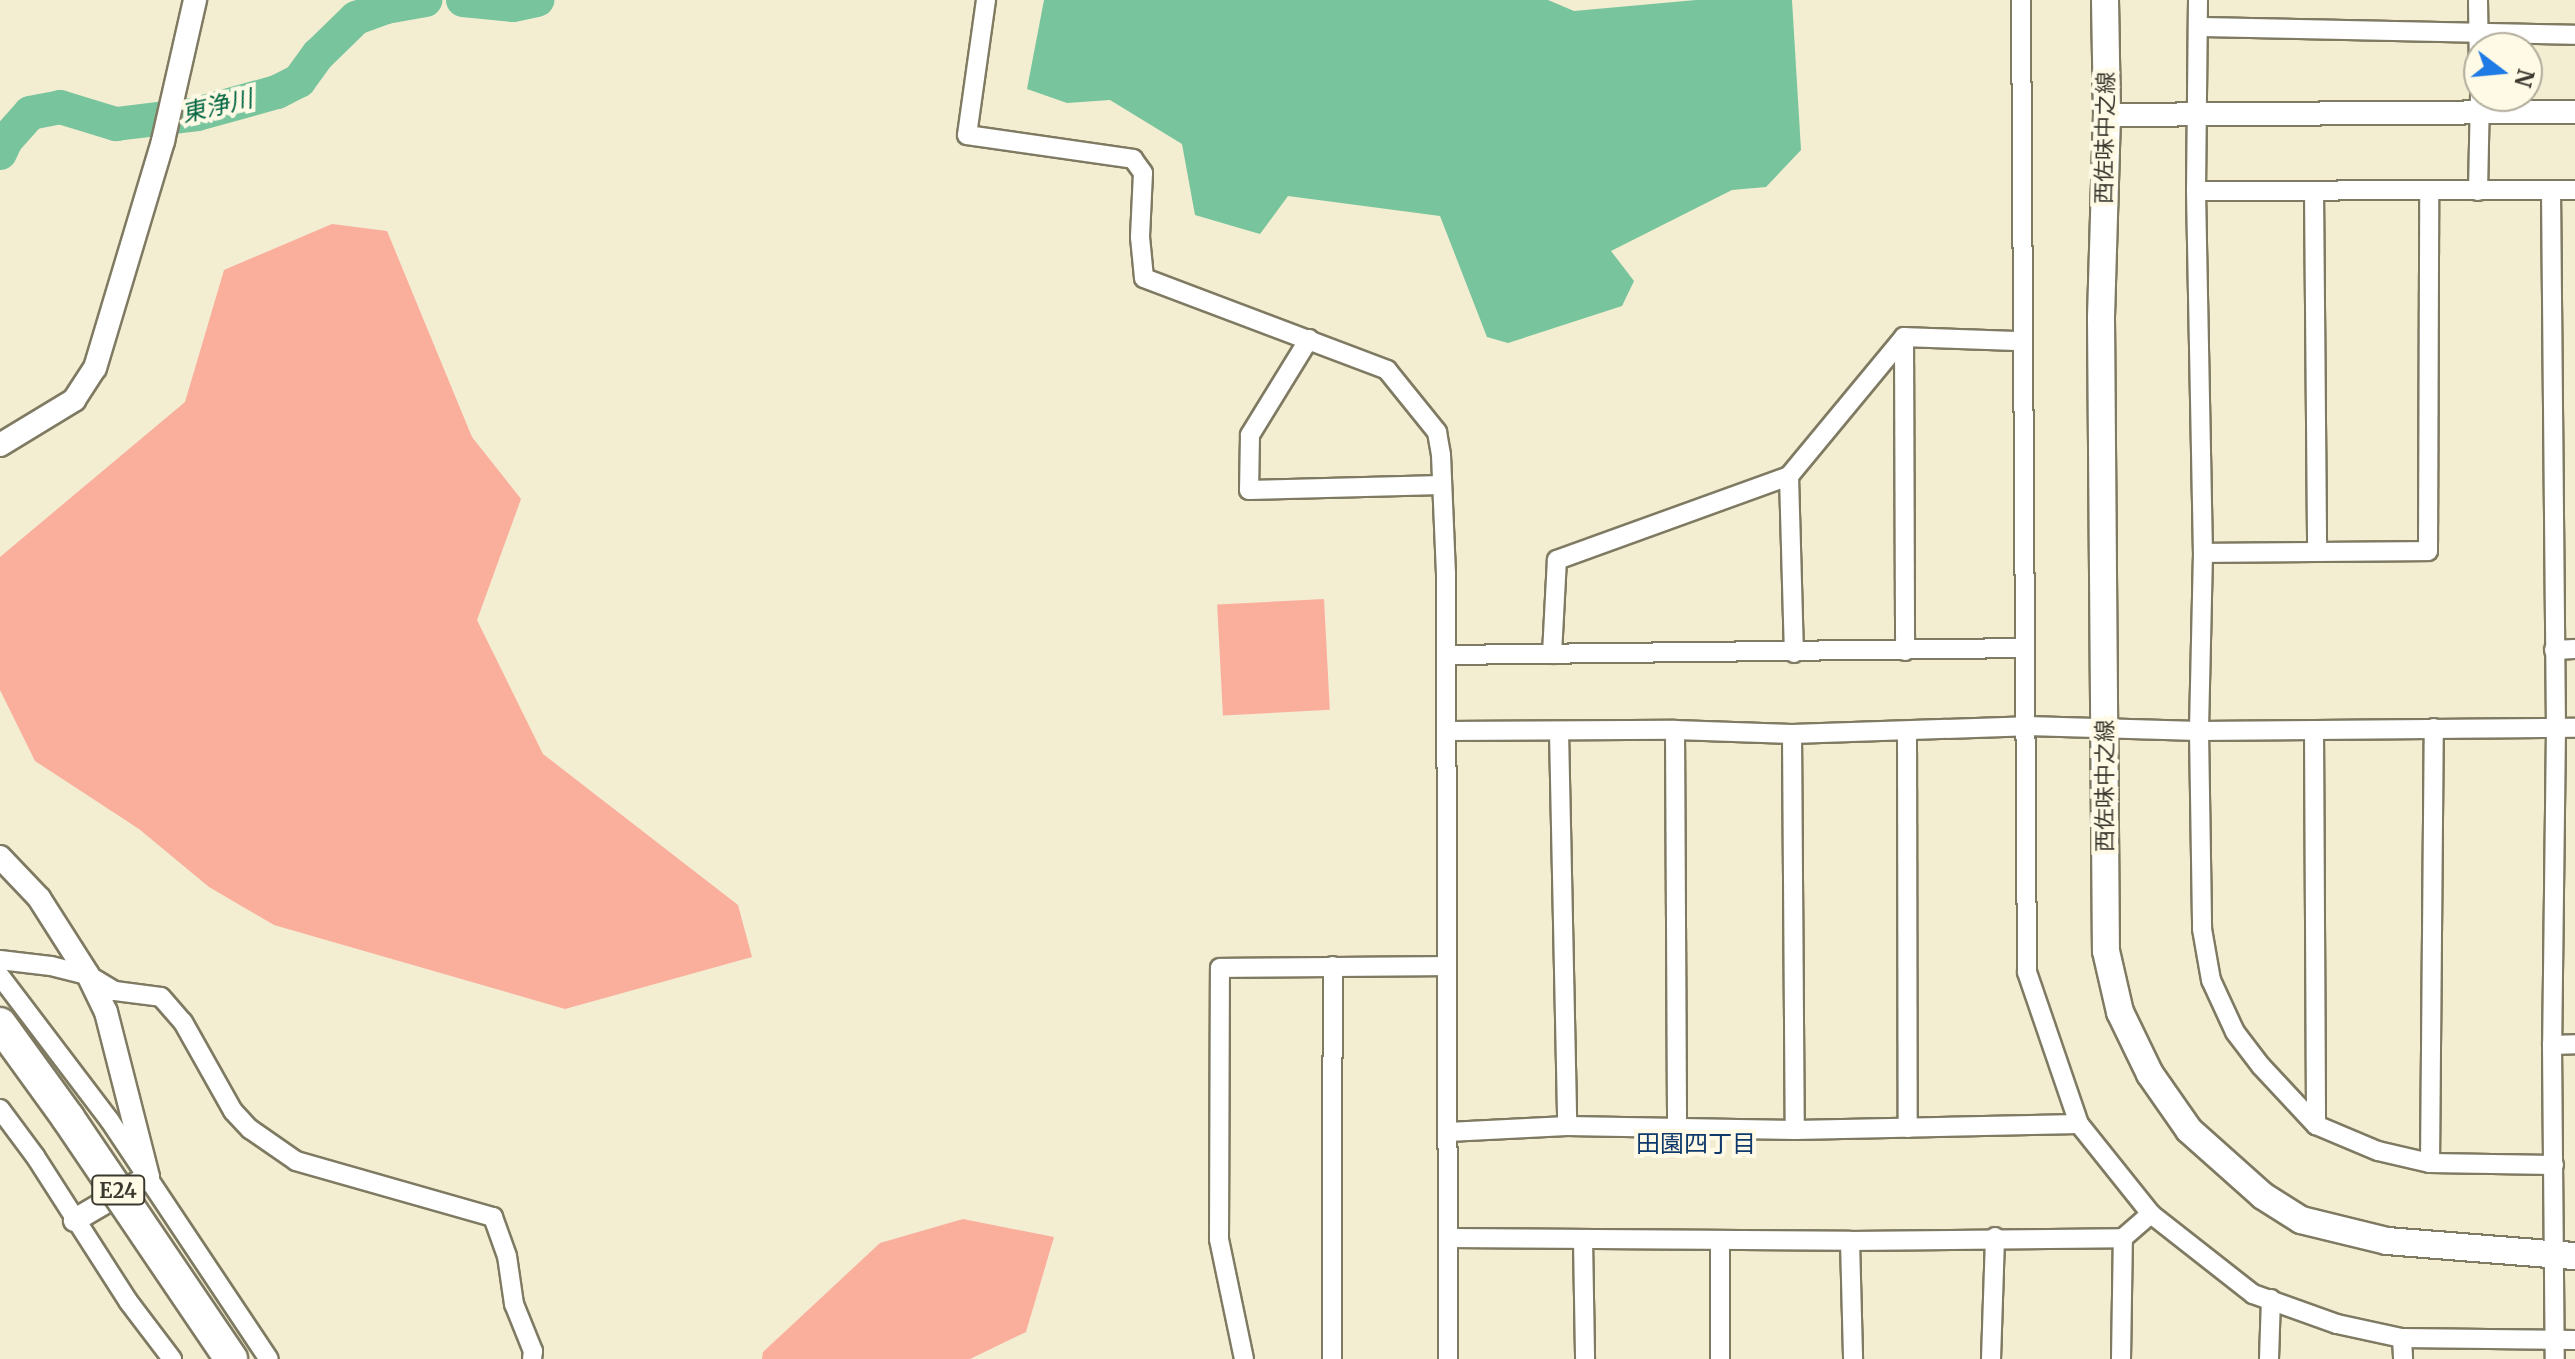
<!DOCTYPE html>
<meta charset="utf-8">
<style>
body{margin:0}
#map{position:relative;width:2575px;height:1359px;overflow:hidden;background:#f3edd2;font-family:Merriweather,"Noto Sans JP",serif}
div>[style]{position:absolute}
.green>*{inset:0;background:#faaf9d;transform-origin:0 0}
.water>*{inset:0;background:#78c49d}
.river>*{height:34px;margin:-17px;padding:0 17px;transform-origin:17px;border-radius:17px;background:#78c49d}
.roads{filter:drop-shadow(2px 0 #7f7a62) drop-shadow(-2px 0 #7f7a62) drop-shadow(0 2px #7f7a62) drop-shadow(0 -2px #7f7a62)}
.minor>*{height:18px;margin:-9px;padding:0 9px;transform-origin:9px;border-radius:9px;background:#fff}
.tertiary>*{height:22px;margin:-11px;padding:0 11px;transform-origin:11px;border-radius:11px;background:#fff}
.secondary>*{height:26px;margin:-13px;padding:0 13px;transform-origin:13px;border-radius:13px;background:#fff}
.bridges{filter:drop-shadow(2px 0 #7f7a62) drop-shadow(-2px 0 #7f7a62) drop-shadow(0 2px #7f7a62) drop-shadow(0 -2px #7f7a62)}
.motorway-bridge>*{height:32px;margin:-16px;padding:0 16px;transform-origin:16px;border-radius:16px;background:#fff}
span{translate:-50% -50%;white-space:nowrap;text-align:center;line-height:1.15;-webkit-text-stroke:8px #fffae5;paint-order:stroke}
.shield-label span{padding:2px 6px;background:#fffae5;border:2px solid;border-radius:6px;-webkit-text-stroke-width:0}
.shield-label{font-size:20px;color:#3b392f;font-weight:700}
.street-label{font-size:22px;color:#3b392f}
.water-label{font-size:24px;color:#006541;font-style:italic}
.neighbourhood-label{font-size:24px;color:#0e396c}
.north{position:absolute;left:2463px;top:32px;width:80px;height:80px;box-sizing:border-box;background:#fffae5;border:2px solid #b1ad9c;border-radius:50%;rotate:106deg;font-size:22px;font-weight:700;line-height:32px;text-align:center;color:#3b392f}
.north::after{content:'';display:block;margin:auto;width:28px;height:36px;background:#1e7ae4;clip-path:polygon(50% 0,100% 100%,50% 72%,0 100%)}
</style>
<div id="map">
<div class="green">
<div style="clip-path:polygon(332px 224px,387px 231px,472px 437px,521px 499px,477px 620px,543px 754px,738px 905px,752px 957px,565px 1009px,274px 925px,209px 887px,139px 829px,35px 761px,0 690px,0 557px,185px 402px,224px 270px)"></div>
<div style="left:1324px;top:599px;width:111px;height:107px;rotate:87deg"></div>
<div style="clip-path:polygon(963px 1219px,1054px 1237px,1026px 1332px,970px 1359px,762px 1359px,763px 1352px,880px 1243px)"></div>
</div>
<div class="water">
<div style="clip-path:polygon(1044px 0,1548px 0,1574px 11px,1696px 0,1792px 0,1801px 150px,1766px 187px,1732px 190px,1611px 251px,1634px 281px,1622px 306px,1508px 343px,1487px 337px,1440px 216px,1288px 196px,1260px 234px,1195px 215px,1182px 144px,1110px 100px,1067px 103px,1027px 89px)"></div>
</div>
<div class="river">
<div style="left:463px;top:0;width:50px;rotate:5.7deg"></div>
<div style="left:513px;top:5px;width:25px;rotate:-12deg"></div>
<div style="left:0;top:153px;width:14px;rotate:-65deg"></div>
<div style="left:6px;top:140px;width:36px;rotate:-48deg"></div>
<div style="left:30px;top:113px;width:31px;rotate:-11deg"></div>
<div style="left:60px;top:107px;width:59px;rotate:16.9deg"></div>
<div style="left:116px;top:124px;width:82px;rotate:-7deg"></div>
<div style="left:197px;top:114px;width:83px;rotate:-15.4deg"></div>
<div style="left:277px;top:92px;width:25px;rotate:-27deg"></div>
<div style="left:299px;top:81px;width:32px;rotate:-54deg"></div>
<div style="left:318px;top:55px;width:53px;rotate:-44.2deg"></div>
<div style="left:356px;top:18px;width:32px;rotate:-20deg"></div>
<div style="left:386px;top:7px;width:40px;rotate:-10deg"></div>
</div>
<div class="roads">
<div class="minor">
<div style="left:986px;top:0;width:136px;rotate:98deg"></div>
<div style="left:967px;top:135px;width:168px;rotate:8.2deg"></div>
<div style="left:1133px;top:159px;width:17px;rotate:54deg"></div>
<div style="left:1143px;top:173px;width:64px;rotate:92.7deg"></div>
<div style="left:1140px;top:237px;width:41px;rotate:84.4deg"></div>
<div style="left:1144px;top:278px;width:260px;rotate:20.7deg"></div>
<div style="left:1387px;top:370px;width:80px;rotate:51.1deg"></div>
<div style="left:1437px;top:432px;width:23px;rotate:80deg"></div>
<div style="left:1441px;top:455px;width:118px;rotate:87.6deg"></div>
<div style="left:1446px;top:573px;width:786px;rotate:89.85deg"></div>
<div style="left:2021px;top:0;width:972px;rotate:89.65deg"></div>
<div style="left:2027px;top:972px;width:161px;rotate:71.1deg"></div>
<div style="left:2079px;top:1124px;width:115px;rotate:51.3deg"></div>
<div style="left:2151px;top:1214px;width:130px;rotate:38.1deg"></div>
<div style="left:2253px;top:1294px;width:89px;rotate:19.7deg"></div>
<div style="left:2337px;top:1324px;width:66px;rotate:12.2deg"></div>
<div style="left:2402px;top:1338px;width:173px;rotate:0.7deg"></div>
<div style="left:2198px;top:0;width:191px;rotate:90.6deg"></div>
<div style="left:2196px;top:191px;width:362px;rotate:88.9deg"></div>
<div style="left:2203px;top:553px;width:178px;rotate:91.3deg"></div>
<div style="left:2199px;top:731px;width:198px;rotate:89.1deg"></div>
<div style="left:2202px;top:929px;width:52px;rotate:80deg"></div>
<div style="left:2211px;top:980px;width:57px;rotate:65.2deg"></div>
<div style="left:2235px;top:1032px;width:43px;rotate:52.6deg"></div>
<div style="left:2261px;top:1066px;width:81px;rotate:47deg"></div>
<div style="left:2316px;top:1125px;width:67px;rotate:22.8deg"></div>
<div style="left:2378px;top:1151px;width:53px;rotate:13deg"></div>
<div style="left:2430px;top:1163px;width:124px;rotate:0.9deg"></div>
<div style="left:2478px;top:0;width:70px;rotate:89.2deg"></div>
<div style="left:2200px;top:27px;width:375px;rotate:1.2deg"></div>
<div style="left:2551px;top:190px;width:538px;rotate:89.47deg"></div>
<div style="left:2556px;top:728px;width:317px;rotate:90.7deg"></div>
<div style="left:2552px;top:1045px;width:314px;rotate:89.5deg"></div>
<div style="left:2196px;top:191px;width:379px;rotate:-0.2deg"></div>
<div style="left:2314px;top:191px;width:359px;rotate:89.5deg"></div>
<div style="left:2478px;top:191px;width:95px;rotate:-88.8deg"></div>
<div style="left:1904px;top:337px;width:314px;rotate:89.8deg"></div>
<div style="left:1904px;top:337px;width:117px;rotate:2deg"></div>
<div style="left:1309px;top:339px;width:113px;rotate:121.6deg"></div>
<div style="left:1250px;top:435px;width:55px;rotate:91deg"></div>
<div style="left:1249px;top:490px;width:193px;rotate:-1.5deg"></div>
<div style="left:1789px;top:476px;width:177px;rotate:88.4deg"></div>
<div style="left:2203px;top:553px;width:225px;rotate:-0.5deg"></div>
<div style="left:2428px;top:551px;width:358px;rotate:-89.8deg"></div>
<div style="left:2554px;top:650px;width:21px;rotate:-3deg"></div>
<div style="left:1552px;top:654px;width:94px;rotate:-87deg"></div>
<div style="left:1557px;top:560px;width:247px;rotate:-19.9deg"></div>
<div style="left:1789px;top:476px;width:180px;rotate:-50.4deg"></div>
<div style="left:1446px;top:655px;width:579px;rotate:-0.69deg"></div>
<div style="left:1675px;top:730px;width:398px;rotate:89.7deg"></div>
<div style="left:2314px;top:730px;width:395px;rotate:89.7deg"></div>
<div style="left:1446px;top:731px;width:229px;rotate:-0.3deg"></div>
<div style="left:1675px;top:730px;width:117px;rotate:2deg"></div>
<div style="left:1792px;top:734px;width:235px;rotate:-1.9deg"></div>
<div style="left:2027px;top:726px;width:172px;rotate:1.7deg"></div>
<div style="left:2199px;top:731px;width:376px;rotate:-0.5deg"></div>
<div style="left:1559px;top:731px;width:395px;rotate:88.8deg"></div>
<div style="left:1907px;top:732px;width:396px;rotate:89.9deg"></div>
<div style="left:1792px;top:734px;width:396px;rotate:89.6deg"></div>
<div style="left:0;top:960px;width:51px;rotate:6.7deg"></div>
<div style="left:51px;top:966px;width:38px;rotate:14deg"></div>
<div style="left:88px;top:975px;width:31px;rotate:31deg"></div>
<div style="left:115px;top:991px;width:46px;rotate:7.4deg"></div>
<div style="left:161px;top:997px;width:33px;rotate:49deg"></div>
<div style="left:183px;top:1022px;width:102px;rotate:60.7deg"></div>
<div style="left:233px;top:1111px;width:25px;rotate:47deg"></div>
<div style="left:250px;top:1129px;width:56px;rotate:34.8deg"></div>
<div style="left:296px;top:1161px;width:205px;rotate:15.9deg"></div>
<div style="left:493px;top:1217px;width:41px;rotate:70.3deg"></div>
<div style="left:507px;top:1256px;width:49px;rotate:81.7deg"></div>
<div style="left:514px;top:1304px;width:51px;rotate:68deg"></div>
<div style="left:533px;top:1351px;width:8px;rotate:97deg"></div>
<div style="left:0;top:976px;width:182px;rotate:52.8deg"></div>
<div style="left:110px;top:1121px;width:286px;rotate:56.3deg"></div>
<div style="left:2552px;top:1045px;width:23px;rotate:-2deg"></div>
<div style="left:0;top:1109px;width:59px;rotate:53.3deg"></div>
<div style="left:35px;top:1156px;width:172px;rotate:57.3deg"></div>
<div style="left:128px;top:1301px;width:73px;rotate:52.8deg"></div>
<div style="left:1448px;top:1132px;width:119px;rotate:-2.9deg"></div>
<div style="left:1567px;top:1126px;width:228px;rotate:1deg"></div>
<div style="left:1795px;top:1130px;width:284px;rotate:-1.2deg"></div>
<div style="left:2430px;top:1163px;width:435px;rotate:-89.5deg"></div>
<div style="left:1450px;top:1238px;width:400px;rotate:0.4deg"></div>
<div style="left:1850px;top:1241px;width:273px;rotate:-0.6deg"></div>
<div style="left:2123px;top:1238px;width:37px;rotate:-41deg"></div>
<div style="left:1583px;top:1240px;width:119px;rotate:89deg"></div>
<div style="left:1850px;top:1241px;width:118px;rotate:88.5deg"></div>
<div style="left:2402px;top:1338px;width:21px;rotate:87deg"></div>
<div style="left:1244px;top:1359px;width:123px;rotate:-101.8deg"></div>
<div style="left:1219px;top:1239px;width:271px;rotate:-89.8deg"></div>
<div style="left:1220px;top:968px;width:226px;rotate:-0.5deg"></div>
<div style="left:1332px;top:1359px;width:393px;rotate:-89.9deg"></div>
<div style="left:1720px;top:1359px;width:118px;rotate:-90deg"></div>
<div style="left:1991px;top:1359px;width:122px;rotate:-88.1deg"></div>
<div style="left:2121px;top:1359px;width:121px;rotate:-89.1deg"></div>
<div style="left:2269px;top:1359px;width:60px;rotate:-88.1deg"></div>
</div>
<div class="tertiary">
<div style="left:2107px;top:115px;width:468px;rotate:-0.4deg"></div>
<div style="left:0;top:445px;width:87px;rotate:-31.3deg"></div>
<div style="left:74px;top:400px;width:38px;rotate:-57deg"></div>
<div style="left:95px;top:368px;width:237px;rotate:-73.3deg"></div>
<div style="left:163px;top:141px;width:145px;rotate:-77.2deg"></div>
<div style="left:0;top:857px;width:57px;rotate:46.4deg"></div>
<div style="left:39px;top:898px;width:91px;rotate:57.5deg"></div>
<div style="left:88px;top:975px;width:41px;rotate:64.1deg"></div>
<div style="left:106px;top:1012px;width:170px;rotate:75.7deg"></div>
<div style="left:148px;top:1177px;width:85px;rotate:149.5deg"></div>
</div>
<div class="secondary">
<div style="left:2105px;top:0;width:115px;rotate:89deg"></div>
<div style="left:2107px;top:115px;width:203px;rotate:91.7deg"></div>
<div style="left:2101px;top:318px;width:633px;rotate:89.55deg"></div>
<div style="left:2106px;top:951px;width:63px;rotate:77.1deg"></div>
<div style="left:2120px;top:1012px;width:69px;rotate:64.2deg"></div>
<div style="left:2150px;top:1074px;width:68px;rotate:55.1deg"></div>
<div style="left:2189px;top:1130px;width:99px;rotate:41.7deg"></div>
<div style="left:2263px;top:1196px;width:45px;rotate:32.3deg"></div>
<div style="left:2301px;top:1220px;width:89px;rotate:13.7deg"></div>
<div style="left:2387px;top:1241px;width:189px;rotate:4.6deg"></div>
</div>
</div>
<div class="bridges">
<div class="motorway-bridge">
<div style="left:0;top:1024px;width:116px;rotate:54.1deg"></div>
<div style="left:68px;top:1118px;width:291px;rotate:55.9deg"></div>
</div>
</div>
<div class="shield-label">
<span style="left:118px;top:1190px">E24</span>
</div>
<div class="street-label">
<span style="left:2105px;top:138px;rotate:-89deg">西佐味中之線</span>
<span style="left:2105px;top:786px;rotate:-90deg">西佐味中之線</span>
</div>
<div class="water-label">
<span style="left:217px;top:106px;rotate:-13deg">東浄川</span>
</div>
<div class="neighbourhood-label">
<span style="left:1696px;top:1144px">田園四丁目</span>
</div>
<div class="north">N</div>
</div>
